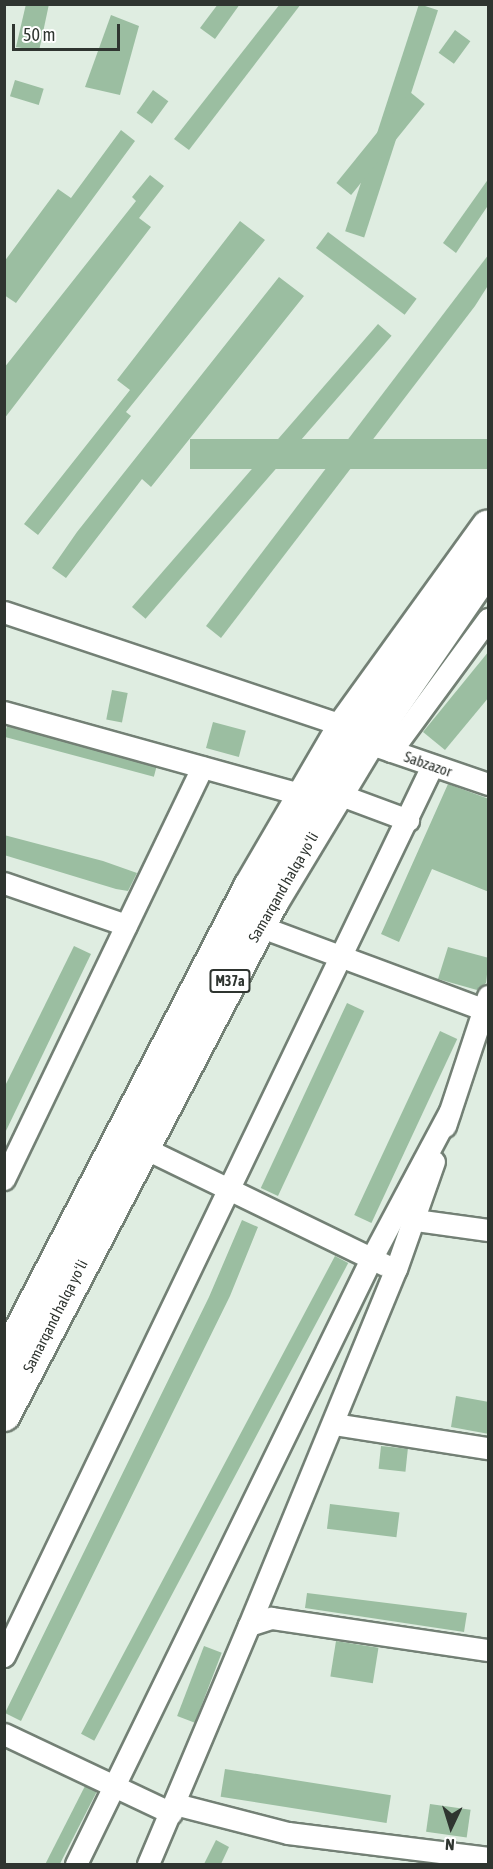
<!DOCTYPE html>
<meta charset="utf-8">
<style>
body{margin:0}
#map{position:relative;width:493px;height:1869px;overflow:hidden;background:#dfede1;font-family:"Asap Condensed",sans-serif}
div>[style]{position:absolute}
.building>*{inset:0;background:#9bbea1;transform-origin:0 0}
.roads{filter:drop-shadow(2px 0 #738075) drop-shadow(-2px 0 #738075) drop-shadow(0 2px #738075) drop-shadow(0 -2px #738075)}
.minor>*{height:21px;margin:-10.5px;padding:0 10.5px;transform-origin:10.5px;border-radius:10.5px;background:#fff}
.highway>*{height:32px;margin:-16px;padding:0 16px;transform-origin:16px;border-radius:16px;background:#fff}
span{translate:-50% -50%;white-space:nowrap;text-align:center;line-height:1.15;-webkit-text-stroke:6px #fff;paint-order:stroke}
.shield-label span{padding:2px 4px;background:#fff;border:2px solid;border-radius:4px;-webkit-text-stroke-width:0}
.shield-label{font-size:14px;color:#2f3530;font-weight:700}
.street-label{font-size:15px;color:#2f3530}
.frame{position:absolute;inset:0;border:6px solid #2f3530;pointer-events:none}
.north{position:absolute;left:421px;top:1797px;width:60px;height:60px;-webkit-text-stroke:4px #fff;paint-order:stroke;rotate:184deg;font-size:16px;font-weight:700;line-height:24px;text-align:center;color:#2f3530}
.north::after{content:'';display:block;margin:auto;width:21px;height:27px;background:#2f3530;clip-path:polygon(50% 0,100% 100%,50% 72%,0 100%)}
.scale{position:absolute;left:12px;top:24px;width:108px;height:27px;box-sizing:border-box;border:3px solid #2f3530;border-top:0;padding-left:8px;font-size:18px;line-height:21px;white-space:nowrap;color:#2f3530;-webkit-text-stroke:4px #fff;paint-order:stroke}
</style>
<div id="map">
<div class="building">
<div style="clip-path:polygon(26px 4px,49px 4px,39px 51px,16px 47px)"></div>
<div style="clip-path:polygon(218px 4px,240px 4px,215px 39px,200px 28px)"></div>
<div style="clip-path:polygon(280px 4px,301px 4px,189px 150px,174px 139px)"></div>
<div style="left:419px;top:4px;width:20px;height:239px;rotate:18deg"></div>
<div style="clip-path:polygon(111px 15px,139px 26px,120px 95px,85px 87px)"></div>
<div style="left:455px;top:30px;width:19px;height:28px;rotate:36deg"></div>
<div style="left:15px;top:80px;width:30px;height:17px;rotate:17deg"></div>
<div style="left:153px;top:90px;width:19px;height:28px;rotate:36deg"></div>
<div style="left:410px;top:92px;width:19px;height:117px;rotate:39deg"></div>
<div style="clip-path:polygon(121px 130px,135px 141px,16px 303px,4px 295px,4px 262px,58px 189px,71px 198px)"></div>
<div style="clip-path:polygon(150px 175px,164px 186px,139px 218px,151px 227px,4px 419px,4px 368px,136px 201px,132px 197px)"></div>
<div style="clip-path:polygon(489px 178px,489px 204px,456px 253px,443px 243px)"></div>
<div style="clip-path:polygon(240px 221px,265px 240px,126px 412px,131px 416px,38px 535px,24px 524px,130px 390px,117px 380px)"></div>
<div style="left:328px;top:232px;width:111px;height:20px;rotate:37deg"></div>
<div style="clip-path:polygon(489px 254px,489px 284px,475px 306px,221px 638px,206px 626px)"></div>
<div style="clip-path:polygon(279px 277px,304px 296px,151px 487px,142px 479px,66px 578px,52px 568px,77px 532px)"></div>
<div style="left:378px;top:324px;width:18px;height:375px;rotate:41deg"></div>
<div style="left:489px;top:439px;width:30px;height:299px;rotate:90deg"></div>
<div style="clip-path:polygon(489px 651px,489px 697px,445px 750px,423px 732px)"></div>
<div style="left:112px;top:690px;width:16px;height:30px;rotate:11deg"></div>
<div style="left:213px;top:722px;width:34px;height:27px;rotate:15deg"></div>
<div style="left:7px;top:726px;width:155px;height:11px;rotate:15deg"></div>
<div style="clip-path:polygon(448px 784px,489px 799px,489px 892px,432px 869px,399px 942px,381px 934px)"></div>
<div style="clip-path:polygon(4px 835px,103px 861px,137px 873px,128px 891px,116px 889px,4px 855px)"></div>
<div style="clip-path:polygon(74px 946px,91px 954px,4px 1135px,4px 1088px)"></div>
<div style="clip-path:polygon(448px 947px,489px 958px,486px 983px,477px 990px,438px 979px)"></div>
<div style="left:347px;top:1003px;width:19px;height:204px;rotate:25deg"></div>
<div style="left:440px;top:1031px;width:19px;height:203px;rotate:25deg"></div>
<div style="clip-path:polygon(242px 1220px,258px 1227px,230px 1296px,21px 1721px,5px 1713px,209px 1297px)"></div>
<div style="left:335px;top:1256px;width:15px;height:541px;rotate:28deg"></div>
<div style="clip-path:polygon(456px 1396px,489px 1402px,489px 1434px,451px 1427px)"></div>
<div style="left:381px;top:1446px;width:27px;height:23px;rotate:6deg"></div>
<div style="left:330px;top:1504px;width:70px;height:25px;rotate:7deg"></div>
<div style="clip-path:polygon(307px 1593px,467px 1613px,464px 1632px,305px 1608px)"></div>
<div style="left:336px;top:1641px;width:43px;height:36px;rotate:9deg"></div>
<div style="left:204px;top:1646px;width:19px;height:75px;rotate:21deg"></div>
<div style="left:225px;top:1769px;width:168px;height:28px;rotate:9deg"></div>
<div style="left:85px;top:1786px;width:13px;height:86px;rotate:27deg"></div>
<div style="left:430px;top:1804px;width:41px;height:28px;rotate:8deg"></div>
<div style="clip-path:polygon(216px 1840px,229px 1847px,221px 1864px,204px 1864px)"></div>
</div>
<div class="roads">
<div class="minor">
<div style="left:4px;top:612px;width:359px;rotate:18.5deg"></div>
<div style="left:4px;top:712px;width:311px;rotate:15.5deg"></div>
<div style="left:380px;top:747px;width:114px;rotate:18.9deg"></div>
<div style="left:391px;top:751px;width:164px;rotate:-53.7deg"></div>
<div style="left:338px;top:794px;width:75px;rotate:20.4deg"></div>
<div style="left:4px;top:883px;width:129px;rotate:19deg"></div>
<div style="left:259px;top:926px;width:244px;rotate:20.4deg"></div>
<div style="left:445px;top:1126px;width:137px;rotate:-71.7deg"></div>
<div style="left:142px;top:1147px;width:270px;rotate:25.9deg"></div>
<div style="left:4px;top:1179px;width:457px;rotate:-64.3deg"></div>
<div style="left:416px;top:1220px;width:73px;rotate:7.9deg"></div>
<div style="left:334px;top:1424px;width:156px;rotate:8.9deg"></div>
<div style="left:249px;top:1625px;width:385px;rotate:-67.6deg"></div>
<div style="left:396px;top:1269px;width:114px;rotate:-70.6deg"></div>
<div style="left:4px;top:1656px;width:988px;rotate:-64.32deg"></div>
<div style="left:4px;top:1734px;width:185px;rotate:25.3deg"></div>
<div style="left:175px;top:1804px;width:117px;rotate:14.4deg"></div>
<div style="left:288px;top:1833px;width:202px;rotate:7.1deg"></div>
<div style="left:76px;top:1864px;width:673px;rotate:-64.01deg"></div>
<div style="left:371px;top:1259px;width:166px;rotate:-61.9deg"></div>
<div style="left:148px;top:1864px;width:259px;rotate:-67.1deg"></div>
<div style="left:249px;top:1625px;width:23px;rotate:-18deg"></div>
<div style="left:271px;top:1618px;width:219px;rotate:8.4deg"></div>
</div>
<div class="highway">
<div style="left:4px;top:1362px;width:535px;rotate:-62.62deg"></div>
<div style="left:250px;top:887px;width:186px;rotate:-59.7deg"></div>
<div style="left:344px;top:726px;width:246px;rotate:-54.2deg"></div>
<div style="left:4px;top:1415px;width:579px;rotate:-62.42deg"></div>
<div style="left:272px;top:902px;width:194px;rotate:-58.9deg"></div>
<div style="left:372px;top:736px;width:205px;rotate:-55.5deg"></div>
</div>
</div>
<div class="shield-label">
<span style="left:230px;top:981px">M37a</span>
</div>
<div class="street-label">
<span style="left:428px;top:764px;rotate:19deg">Sabzazor</span>
<span style="left:283px;top:887px;rotate:-60deg">Samarqand halqa yoʻli</span>
<span style="left:55px;top:1316px;rotate:-63deg">Samarqand halqa yoʻli</span>
</div>
<div class="frame"></div>
<div class="north">N</div>
<div class="scale">50 m</div>
</div>
